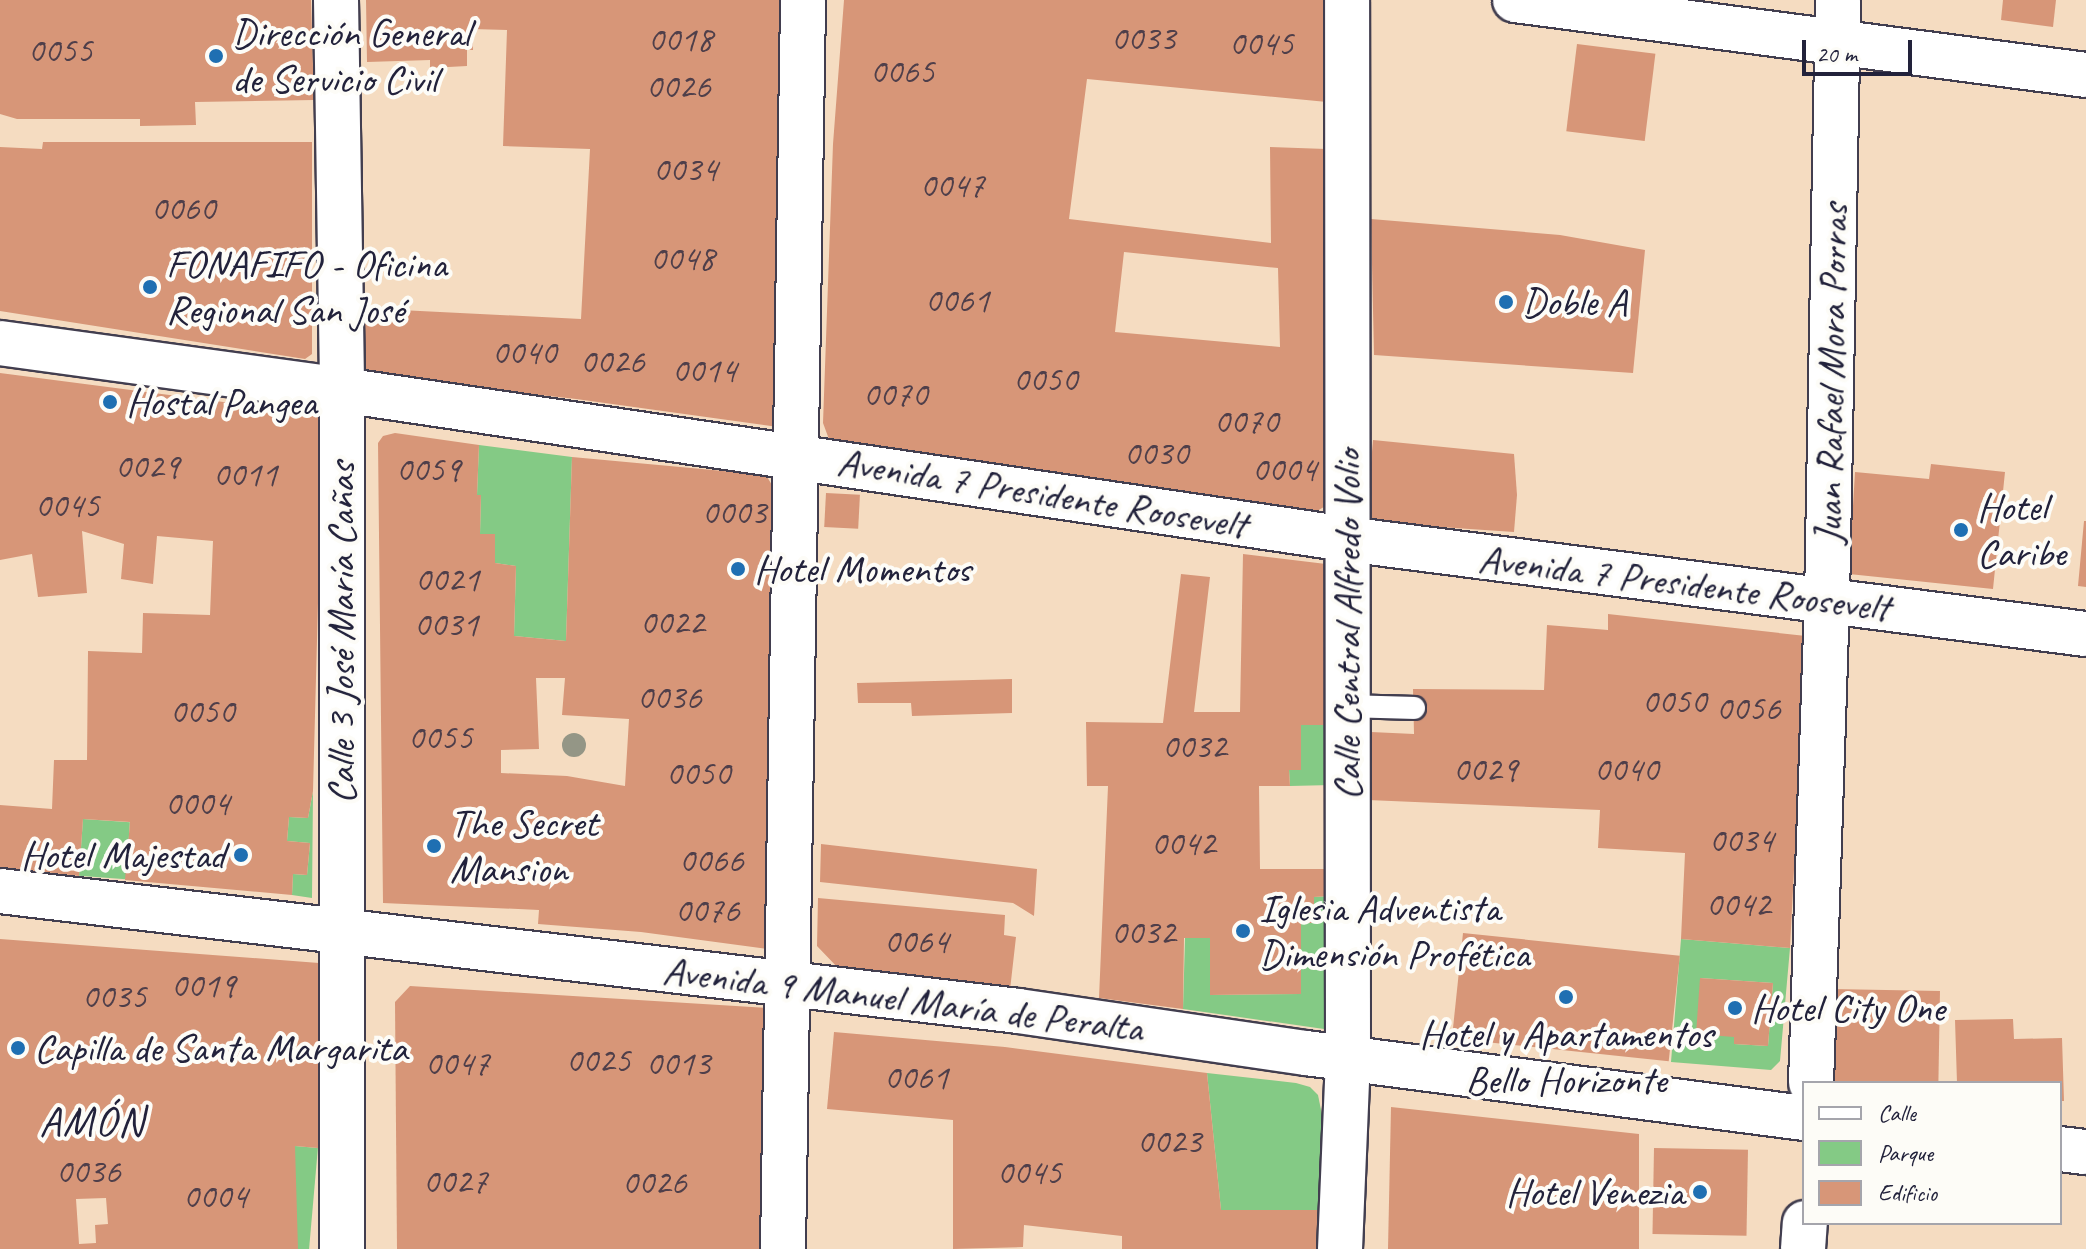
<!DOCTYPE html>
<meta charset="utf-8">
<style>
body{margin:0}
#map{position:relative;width:2086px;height:1249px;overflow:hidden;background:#f5dcc1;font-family:Caveat,sans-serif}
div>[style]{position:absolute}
.green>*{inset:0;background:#84ca85;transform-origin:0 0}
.building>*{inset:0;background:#d79678;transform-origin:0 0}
.roads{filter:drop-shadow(2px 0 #423e4f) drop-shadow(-2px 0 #423e4f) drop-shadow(0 2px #423e4f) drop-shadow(0 -2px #423e4f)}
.service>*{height:22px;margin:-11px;padding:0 11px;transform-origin:11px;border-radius:11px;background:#fff}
.minor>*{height:44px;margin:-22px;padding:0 22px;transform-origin:22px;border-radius:22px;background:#fff}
.tertiary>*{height:44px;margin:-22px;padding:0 22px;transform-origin:22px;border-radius:22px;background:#fff}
.trees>*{width:24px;height:24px;margin:-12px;border-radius:50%;background:#949686}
.dots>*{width:22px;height:22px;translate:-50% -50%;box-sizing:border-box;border:4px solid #fdfcf7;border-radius:50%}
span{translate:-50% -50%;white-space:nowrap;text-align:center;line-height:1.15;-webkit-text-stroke:8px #fdfcf7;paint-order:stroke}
.number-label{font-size:36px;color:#4f3f4a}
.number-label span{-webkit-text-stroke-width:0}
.poi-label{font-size:40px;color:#22223b}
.left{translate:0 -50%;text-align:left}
.right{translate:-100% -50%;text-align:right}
.street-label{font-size:40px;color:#22223b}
.neighbourhood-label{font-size:42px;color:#22223b;letter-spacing:2px}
.legend{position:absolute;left:1802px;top:1081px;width:260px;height:144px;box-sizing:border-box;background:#fdfcf7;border:2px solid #a5a5ac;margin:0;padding:10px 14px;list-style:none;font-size:24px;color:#22223b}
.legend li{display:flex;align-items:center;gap:16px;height:40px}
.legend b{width:40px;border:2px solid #a5a5ac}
.scale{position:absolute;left:1802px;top:40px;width:110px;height:36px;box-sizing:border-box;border:4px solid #22223b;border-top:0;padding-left:10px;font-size:24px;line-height:28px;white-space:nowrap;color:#22223b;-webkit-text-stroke:6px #fdfcf7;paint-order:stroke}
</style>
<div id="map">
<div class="green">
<div style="clip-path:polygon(479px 445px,572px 457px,566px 641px,514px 636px,516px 566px,495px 563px,495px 535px,480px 534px,481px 495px,477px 495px)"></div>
<div style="clip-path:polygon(1301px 725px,1332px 725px,1332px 785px,1290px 786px,1289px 770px,1301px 769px)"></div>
<div style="clip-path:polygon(313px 791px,312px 898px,292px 895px,293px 874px,307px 875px,310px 843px,287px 841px,289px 817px,308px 818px)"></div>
<div style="left:83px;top:819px;width:47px;height:57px;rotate:4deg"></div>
<div style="clip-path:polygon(1329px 896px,1331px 1030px,1183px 1009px,1185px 938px,1210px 938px,1210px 995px,1301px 994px,1301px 923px,1314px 897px)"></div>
<div style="clip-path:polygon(evenodd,1681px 939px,1790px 948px,1780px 1061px,1771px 1070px,1671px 1062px,1681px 939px,1700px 978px,1773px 983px,1768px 1046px,1734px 1044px,1734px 1037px,1700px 978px)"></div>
<div style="clip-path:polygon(1207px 1073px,1296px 1083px,1310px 1087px,1318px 1095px,1322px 1115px,1321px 1210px,1221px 1210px)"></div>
<div style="left:295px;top:1146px;width:23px;height:103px;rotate:5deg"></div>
</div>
<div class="building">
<div style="clip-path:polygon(0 0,311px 0,314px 100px,195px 102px,196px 125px,140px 126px,140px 119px,17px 119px,0 114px)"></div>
<div style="clip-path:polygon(366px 0,787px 0,778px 427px,576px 399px,368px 376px,359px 368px,360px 308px,581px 319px,590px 149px,503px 146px,507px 30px,472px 29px,473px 50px,467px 50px,467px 66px,430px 68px,430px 60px,367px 62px)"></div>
<div style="clip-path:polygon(evenodd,844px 0,1326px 0,1327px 102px,1087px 79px,1069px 219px,1271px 243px,1270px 147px,1326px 149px,1329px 504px,1317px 511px,830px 442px,823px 423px,833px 144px,844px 0,1124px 252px,1278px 268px,1280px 347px,1115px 332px,1124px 252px)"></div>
<div style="clip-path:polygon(2003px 0,2056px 0,2053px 27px,2001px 20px)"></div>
<div style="left:1577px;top:44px;width:79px;height:88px;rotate:7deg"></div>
<div style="clip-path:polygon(43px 142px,312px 142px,312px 354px,305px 359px,0 311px,0 147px,42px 149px)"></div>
<div style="clip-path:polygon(1371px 219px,1560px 235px,1645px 250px,1633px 373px,1374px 355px)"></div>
<div style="clip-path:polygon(0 373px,323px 415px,313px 791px,308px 818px,289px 817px,287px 841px,310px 843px,307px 875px,293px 874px,292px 895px,125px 880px,130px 822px,83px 819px,79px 876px,0 867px,0 805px,52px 809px,54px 760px,87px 760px,88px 651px,142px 653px,143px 613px,210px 615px,213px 541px,157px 536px,153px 584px,121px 579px,124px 544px,82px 531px,87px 593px,38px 597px,32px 554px,0 560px)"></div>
<div style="clip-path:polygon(evenodd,395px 433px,479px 445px,477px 495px,481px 495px,480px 534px,495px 534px,495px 563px,516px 566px,514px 636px,566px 641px,572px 457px,766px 475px,779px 497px,767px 843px,775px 845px,768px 949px,641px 932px,538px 924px,539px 910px,383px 903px,378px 443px,383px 436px,395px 433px,536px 678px,565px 678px,562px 715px,629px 719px,625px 786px,567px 776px,501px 773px,501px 750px,539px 749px,536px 678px)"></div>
<div style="clip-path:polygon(1373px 440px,1514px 454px,1517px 495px,1514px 532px,1366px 522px)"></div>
<div style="clip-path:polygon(1931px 464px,2005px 472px,1993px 589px,1849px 574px,1855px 472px,1929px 479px)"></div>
<div style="left:826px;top:493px;width:34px;height:34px;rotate:3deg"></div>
<div style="clip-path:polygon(2084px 521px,2086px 521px,2086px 587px,2078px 586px)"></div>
<div style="clip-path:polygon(1243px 554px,1326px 564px,1332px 725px,1301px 725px,1301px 770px,1289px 770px,1290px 786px,1259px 786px,1260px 869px,1329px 869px,1329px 896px,1314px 897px,1314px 923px,1301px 923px,1301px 994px,1210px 995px,1210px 938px,1184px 938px,1183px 1009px,1099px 998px,1108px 786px,1087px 786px,1086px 722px,1163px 723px,1181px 574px,1210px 577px,1194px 712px,1240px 712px)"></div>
<div style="clip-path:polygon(1608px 614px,1806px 636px,1790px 948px,1681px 939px,1685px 853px,1598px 848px,1600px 810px,1368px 800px,1371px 732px,1414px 734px,1413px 689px,1544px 690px,1547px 625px,1608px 630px)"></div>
<div style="clip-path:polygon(1012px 679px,1012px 713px,912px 716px,911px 703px,858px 703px,857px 683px)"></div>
<div style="clip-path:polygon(821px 844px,1037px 869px,1034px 916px,1013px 903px,820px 882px)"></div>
<div style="clip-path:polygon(818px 898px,1005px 915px,1004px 935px,1016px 937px,1010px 990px,840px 970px,817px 946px)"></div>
<div style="left:1463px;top:933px;width:218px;height:106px;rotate:6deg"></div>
<div style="clip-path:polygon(evenodd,0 939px,319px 963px,318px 1148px,295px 1146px,298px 1249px,0 1249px,0 939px,106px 1198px,108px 1224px,95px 1225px,96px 1243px,79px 1244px,76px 1199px,106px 1198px)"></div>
<div style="clip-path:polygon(1700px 978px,1773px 983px,1768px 1046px,1734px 1044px,1734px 1037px,1696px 1034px)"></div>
<div style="clip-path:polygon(410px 986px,767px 1008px,759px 1249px,397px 1249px,395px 1002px)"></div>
<div style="left:1831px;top:989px;width:109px;height:94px;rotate:1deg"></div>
<div style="clip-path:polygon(2013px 1019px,2014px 1039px,2062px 1038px,2064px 1101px,2060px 1101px,2060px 1083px,1957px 1083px,1955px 1020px)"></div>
<div style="clip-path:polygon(834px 1032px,1005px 1047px,1207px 1073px,1221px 1210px,1321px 1210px,1321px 1249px,1122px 1249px,1122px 1236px,1024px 1225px,1023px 1247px,953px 1249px,953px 1120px,827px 1109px)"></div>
<div style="clip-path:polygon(1391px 1107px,1639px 1134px,1639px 1249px,1388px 1249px)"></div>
<div style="left:1654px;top:1148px;width:94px;height:86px;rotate:1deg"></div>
</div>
<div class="roads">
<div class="service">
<div style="left:1347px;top:706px;width:67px;rotate:1.7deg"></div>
</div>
<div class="minor">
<div style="left:1515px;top:0;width:576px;rotate:7.48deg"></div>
<div style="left:1811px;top:1083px;width:482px;rotate:-88.1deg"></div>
<div style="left:1827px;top:601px;width:601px;rotate:-88.95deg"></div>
<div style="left:1803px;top:1249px;width:26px;rotate:-86deg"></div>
</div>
<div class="tertiary">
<div style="left:336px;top:0;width:390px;rotate:89.1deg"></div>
<div style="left:342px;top:390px;width:859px;rotate:90deg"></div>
<div style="left:0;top:343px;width:345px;rotate:7.8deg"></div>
<div style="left:342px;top:390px;width:1015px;rotate:8.44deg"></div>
<div style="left:1346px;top:539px;width:746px;rotate:7.32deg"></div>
<div style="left:0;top:891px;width:1025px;rotate:6.72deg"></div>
<div style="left:1018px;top:1011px;width:291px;rotate:8.3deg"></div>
<div style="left:1306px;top:1053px;width:502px;rotate:7.44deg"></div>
<div style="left:2060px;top:1149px;width:26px;rotate:7deg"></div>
<div style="left:783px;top:1249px;width:1249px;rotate:-89.08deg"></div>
<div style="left:1340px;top:1249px;width:191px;rotate:-87.6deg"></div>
<div style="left:1348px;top:1058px;width:1058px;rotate:-90.05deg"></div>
</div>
</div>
<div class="trees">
<div style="left:574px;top:745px"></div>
</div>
<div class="dots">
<div style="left:216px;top:56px;background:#1f6fb2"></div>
<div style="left:150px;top:287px;background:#1f6fb2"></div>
<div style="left:1506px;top:302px;background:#1f6fb2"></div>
<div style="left:110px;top:402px;background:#1f6fb2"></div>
<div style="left:1961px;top:530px;background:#1f6fb2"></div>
<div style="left:738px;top:569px;background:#1f6fb2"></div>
<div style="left:434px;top:846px;background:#1f6fb2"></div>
<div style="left:241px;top:855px;background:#1f6fb2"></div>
<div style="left:1243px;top:931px;background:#1f6fb2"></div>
<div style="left:1566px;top:997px;background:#1f6fb2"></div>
<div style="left:1735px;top:1008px;background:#1f6fb2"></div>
<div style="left:18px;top:1048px;background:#1f6fb2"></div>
<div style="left:1700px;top:1192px;background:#1f6fb2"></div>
</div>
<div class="number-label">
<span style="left:1143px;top:39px">0033</span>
<span style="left:680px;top:40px">0018</span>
<span style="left:1261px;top:44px">0045</span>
<span style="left:60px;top:51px">0055</span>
<span style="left:902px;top:72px">0065</span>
<span style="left:678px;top:87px">0026</span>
<span style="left:685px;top:170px">0034</span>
<span style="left:952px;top:186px">0047</span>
<span style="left:183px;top:209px">0060</span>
<span style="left:682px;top:259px">0048</span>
<span style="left:957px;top:301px">0061</span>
<span style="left:524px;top:353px">0040</span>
<span style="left:612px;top:362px">0026</span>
<span style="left:704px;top:371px">0014</span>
<span style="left:1045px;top:380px">0050</span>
<span style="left:895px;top:395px">0070</span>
<span style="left:1246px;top:422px">0070</span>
<span style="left:1156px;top:454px">0030</span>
<span style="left:147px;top:467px">0029</span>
<span style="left:428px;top:470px">0059</span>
<span style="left:1284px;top:470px">0004</span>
<span style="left:245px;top:475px">0011</span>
<span style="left:67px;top:506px">0045</span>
<span style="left:734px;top:513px">0003</span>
<span style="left:447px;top:580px">0021</span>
<span style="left:672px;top:623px">0022</span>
<span style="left:446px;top:625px">0031</span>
<span style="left:669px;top:698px">0036</span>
<span style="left:1674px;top:702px">0050</span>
<span style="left:1748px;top:709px">0056</span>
<span style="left:202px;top:712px">0050</span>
<span style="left:440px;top:738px">0055</span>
<span style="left:1194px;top:747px">0032</span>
<span style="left:1485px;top:770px">0029</span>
<span style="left:1626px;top:770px">0040</span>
<span style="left:698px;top:774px">0050</span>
<span style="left:197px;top:804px">0004</span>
<span style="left:1741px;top:841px">0034</span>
<span style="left:1183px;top:844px">0042</span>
<span style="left:711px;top:861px">0066</span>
<span style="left:1738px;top:905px">0042</span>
<span style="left:707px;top:911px">0076</span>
<span style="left:1143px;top:933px">0032</span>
<span style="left:916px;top:942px">0064</span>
<span style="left:203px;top:986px">0019</span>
<span style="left:114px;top:997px">0035</span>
<span style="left:598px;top:1061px">0025</span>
<span style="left:457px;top:1064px">0047</span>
<span style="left:678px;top:1064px">0013</span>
<span style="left:916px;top:1078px">0061</span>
<span style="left:1169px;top:1142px">0023</span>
<span style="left:88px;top:1172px">0036</span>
<span style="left:1029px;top:1173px">0045</span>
<span style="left:455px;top:1182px">0027</span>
<span style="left:654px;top:1183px">0026</span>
<span style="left:215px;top:1197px">0004</span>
</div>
<div class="poi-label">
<span class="left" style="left:232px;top:56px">Dirección General<br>de Servicio Civil</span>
<span class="left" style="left:166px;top:287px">FONAFIFO - Oficina<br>Regional San José</span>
<span class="left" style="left:1522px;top:302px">Doble A</span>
<span class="left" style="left:126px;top:402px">Hostal Pangea</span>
<span class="left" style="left:1977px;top:530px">Hotel<br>Caribe</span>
<span class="left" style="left:754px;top:569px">Hotel Momentos</span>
<span class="left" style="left:450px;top:846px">The Secret<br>Mansion</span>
<span class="right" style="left:225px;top:855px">Hotel Majestad</span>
<span class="left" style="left:1259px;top:931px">Iglesia Adventista<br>Dimensión Profética</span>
<span class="left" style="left:1751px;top:1008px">Hotel City One</span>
<span style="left:1566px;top:1057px">Hotel y Apartamentos<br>Bello Horizonte</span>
<span class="left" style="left:34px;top:1048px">Capilla de Santa Margarita</span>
<span class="right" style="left:1684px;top:1192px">Hotel Venezia</span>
</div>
<div class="street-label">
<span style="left:1831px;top:374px;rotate:-89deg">Juan Rafael Mora Porras</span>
<span style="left:1042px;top:493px;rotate:9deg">Avenida 7 Presidente Roosevelt</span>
<span style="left:1684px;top:583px;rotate:7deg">Avenida 7 Presidente Roosevelt</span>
<span style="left:1347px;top:625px;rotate:-90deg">Calle Central Alfredo Volio</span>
<span style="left:341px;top:633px;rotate:-90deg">Calle 3 José María Cañas</span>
<span style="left:903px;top:999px;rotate:7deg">Avenida 9 Manuel María de Peralta</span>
</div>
<div class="neighbourhood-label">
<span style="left:92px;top:1122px">AMÓN</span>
</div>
<ul class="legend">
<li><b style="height:10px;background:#fff"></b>Calle</li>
<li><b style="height:22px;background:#84ca85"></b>Parque</li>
<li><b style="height:22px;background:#d79678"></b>Edificio</li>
</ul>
<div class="scale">20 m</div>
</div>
